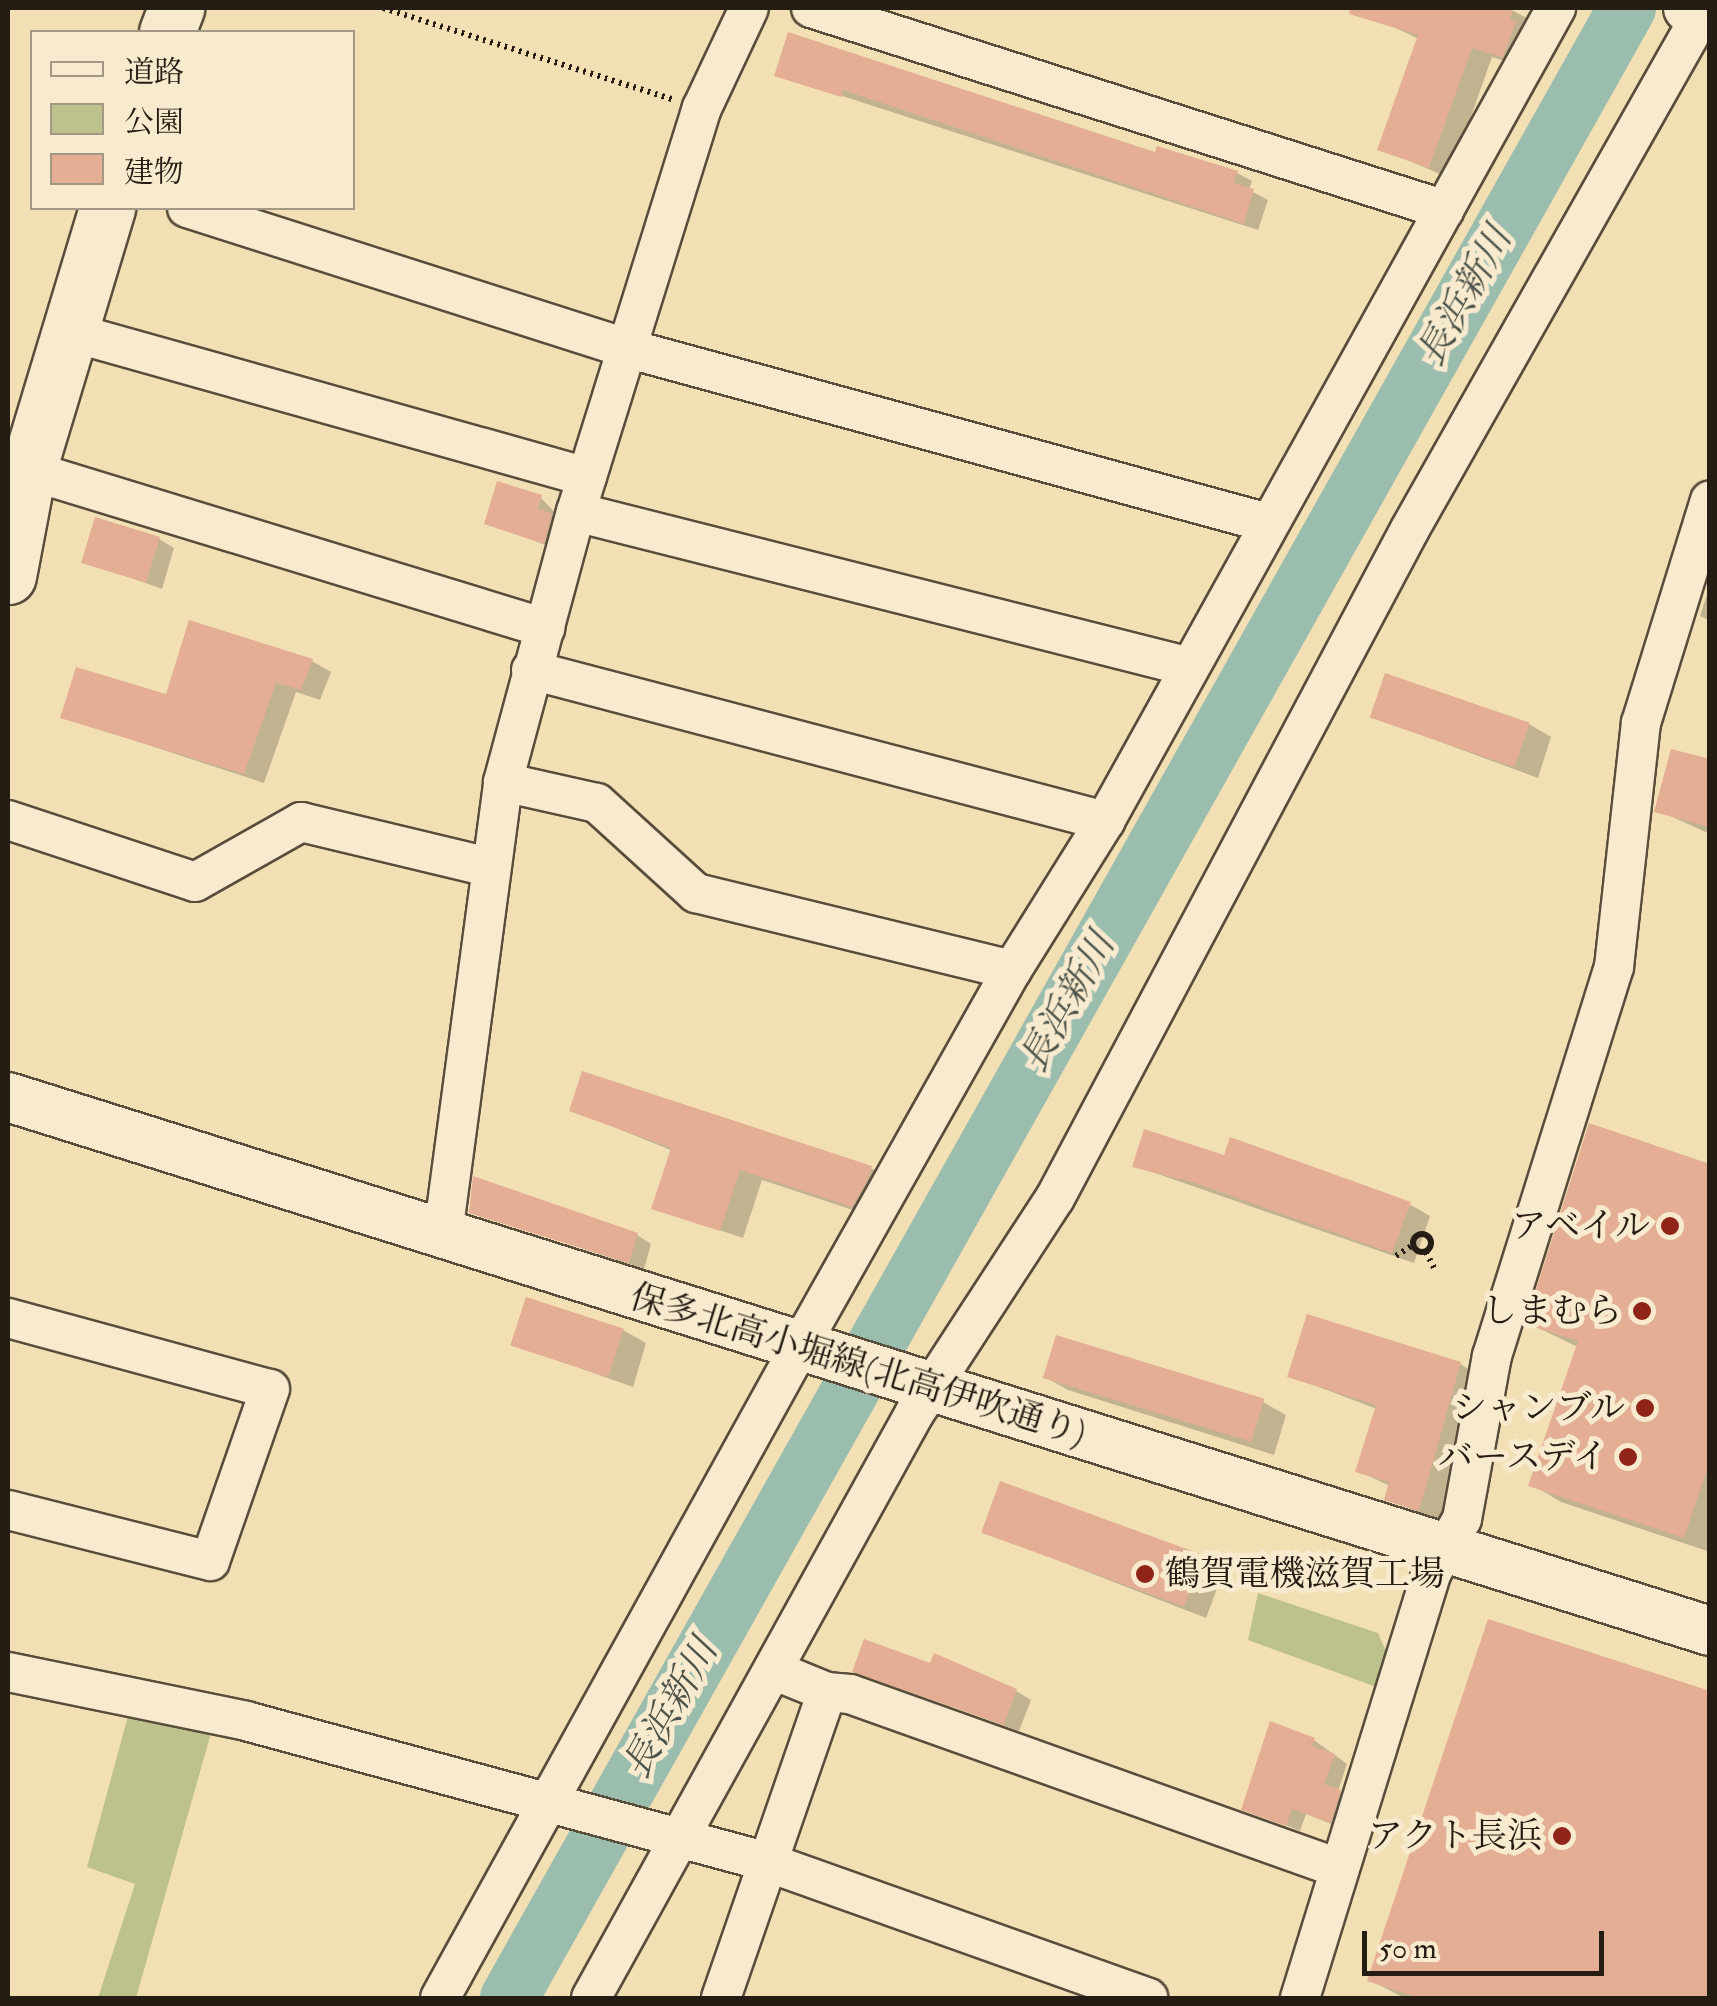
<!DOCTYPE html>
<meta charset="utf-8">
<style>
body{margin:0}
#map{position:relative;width:1717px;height:2006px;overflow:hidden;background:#f2dfb4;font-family:"IM FELL Double Pica","Noto Serif JP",serif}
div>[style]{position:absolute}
.green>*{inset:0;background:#bdc18b}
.shadow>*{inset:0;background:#0003}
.river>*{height:58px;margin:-29px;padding:0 29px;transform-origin:29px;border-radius:29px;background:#9bbdae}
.building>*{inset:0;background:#e3ae93;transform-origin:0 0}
.path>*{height:6px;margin-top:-3px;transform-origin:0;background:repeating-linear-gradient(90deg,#251c13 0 2.5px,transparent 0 7.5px)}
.path>.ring{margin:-3px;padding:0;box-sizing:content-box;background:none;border:6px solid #251c13;border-radius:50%}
.roads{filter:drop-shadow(2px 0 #584d3b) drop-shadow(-2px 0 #584d3b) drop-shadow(0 2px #584d3b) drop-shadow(0 -2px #584d3b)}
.minor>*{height:38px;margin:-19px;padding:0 19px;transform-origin:19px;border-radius:19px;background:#f7eace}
.tertiary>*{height:48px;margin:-24px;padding:0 24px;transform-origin:24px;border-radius:24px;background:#f7eace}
.secondary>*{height:55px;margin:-27.5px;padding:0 27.5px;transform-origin:27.5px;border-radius:27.5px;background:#f7eace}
.dots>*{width:28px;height:28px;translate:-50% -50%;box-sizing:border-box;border:5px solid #f7eace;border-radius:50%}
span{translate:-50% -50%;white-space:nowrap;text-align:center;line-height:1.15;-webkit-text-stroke:10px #f7eace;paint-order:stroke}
.poi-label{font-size:35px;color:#251c13}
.right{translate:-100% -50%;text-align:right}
.left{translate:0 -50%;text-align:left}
.street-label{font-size:35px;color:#251c13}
.water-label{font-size:38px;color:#4e5449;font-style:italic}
.frame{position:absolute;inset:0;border:10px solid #251c13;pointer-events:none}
.legend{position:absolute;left:30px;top:30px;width:325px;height:180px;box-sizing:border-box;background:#f7eace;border:2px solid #a39883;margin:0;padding:12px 18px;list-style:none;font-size:30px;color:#251c13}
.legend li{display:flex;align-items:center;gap:20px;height:50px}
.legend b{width:50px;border:2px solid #a39883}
.scale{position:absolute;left:1362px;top:1931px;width:242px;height:45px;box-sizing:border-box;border:5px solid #251c13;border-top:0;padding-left:12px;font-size:30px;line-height:35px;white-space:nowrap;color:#251c13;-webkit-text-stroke:8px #f7eace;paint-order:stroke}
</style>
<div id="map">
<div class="green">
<div style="clip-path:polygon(1258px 1593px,1378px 1633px,1389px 1658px,1379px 1688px,1248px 1640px)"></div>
<div style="clip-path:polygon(128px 1716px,211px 1733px,136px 1998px,98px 1998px,135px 1884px,87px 1867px)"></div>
</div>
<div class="shadow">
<div style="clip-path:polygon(1387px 8px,1508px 8px,1532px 21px,1524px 67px,1492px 57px,1449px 178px,1380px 148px,1419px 39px,1383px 22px)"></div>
<div style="clip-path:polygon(777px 75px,1156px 156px,1158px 149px,1237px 173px,1252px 181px,1249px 190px,1268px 200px,1258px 230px)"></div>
<div style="clip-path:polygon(541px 498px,566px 524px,559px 550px,487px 523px)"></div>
<div style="clip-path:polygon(159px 539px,174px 548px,162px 589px,85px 561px)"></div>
<div style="clip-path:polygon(1710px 586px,1710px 621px,1700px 616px)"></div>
<div style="clip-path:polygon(312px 661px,331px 672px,320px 700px,296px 692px,264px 783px,63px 717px)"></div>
<div style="clip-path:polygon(1373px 717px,1529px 724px,1551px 737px,1538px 778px)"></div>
<div style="clip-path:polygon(1710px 762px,1710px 834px,1657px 810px)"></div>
<div style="clip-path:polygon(572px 1110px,871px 1168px,891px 1180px,874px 1217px,762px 1180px,743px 1238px,654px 1208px,673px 1151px)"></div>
<div style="clip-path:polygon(1225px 1158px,1409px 1204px,1430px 1216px,1414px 1263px,1135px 1166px)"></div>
<div style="clip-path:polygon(1710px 1166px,1710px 1552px,1561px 1502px,1531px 1484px,1578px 1347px,1528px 1323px)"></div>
<div style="clip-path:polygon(472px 1211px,637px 1235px,651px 1244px,644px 1269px)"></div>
<div style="clip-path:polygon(623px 1330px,646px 1343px,633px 1387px,514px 1345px)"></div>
<div style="clip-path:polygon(1460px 1364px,1481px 1376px,1440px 1521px,1387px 1499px,1390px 1486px,1358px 1471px,1377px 1409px,1290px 1376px)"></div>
<div style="clip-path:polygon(1045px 1377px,1263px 1402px,1286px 1415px,1274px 1455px,1068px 1390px)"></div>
<div style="clip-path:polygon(985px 1532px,1202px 1557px,1224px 1570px,1206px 1618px)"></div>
<div style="clip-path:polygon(855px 1670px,1016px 1691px,1031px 1700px,1019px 1731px)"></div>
<div style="clip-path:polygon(1710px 1694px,1710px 1998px,1404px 1998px,1370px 1980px)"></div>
<div style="clip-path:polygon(1271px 1725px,1314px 1740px,1347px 1764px,1338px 1791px,1353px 1800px,1344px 1829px,1306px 1814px,1300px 1831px,1244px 1808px)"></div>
</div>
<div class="river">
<div style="left:509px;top:1998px;width:2283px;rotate:-60.67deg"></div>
</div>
<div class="building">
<div style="clip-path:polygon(1350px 8px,1513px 8px,1510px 19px,1516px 21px,1503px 57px,1472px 48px,1429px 168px,1377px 150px,1418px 35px,1349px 14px)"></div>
<div style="clip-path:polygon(788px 32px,1155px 152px,1157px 146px,1238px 171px,1234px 183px,1254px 189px,1244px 224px,843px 90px,841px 97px,774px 76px)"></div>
<div style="clip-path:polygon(497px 481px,542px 495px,538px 509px,552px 513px,544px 544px,484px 524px)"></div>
<div style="left:95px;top:517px;width:68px;height:48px;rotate:17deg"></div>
<div style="clip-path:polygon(189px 620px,313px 659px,301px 690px,276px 683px,244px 774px,60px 718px,76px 667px,166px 694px)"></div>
<div style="left:1385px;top:673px;width:153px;height:47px;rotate:19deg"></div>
<div style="clip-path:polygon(1671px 749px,1710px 759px,1710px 827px,1654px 812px)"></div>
<div style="clip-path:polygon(582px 1071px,872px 1166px,866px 1183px,852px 1207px,740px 1170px,720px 1231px,651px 1209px,671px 1148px,569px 1111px)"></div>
<div style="clip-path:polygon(1589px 1123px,1710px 1164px,1710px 1461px,1684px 1538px,1528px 1486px,1578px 1341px,1525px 1324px)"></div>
<div style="clip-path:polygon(1144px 1129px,1224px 1155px,1230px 1137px,1411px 1202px,1392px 1253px,1195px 1183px,1132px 1167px)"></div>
<div style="clip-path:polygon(473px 1176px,638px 1233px,629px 1263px,469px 1213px)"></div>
<div style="left:526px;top:1297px;width:103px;height:51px;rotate:18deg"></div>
<div style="clip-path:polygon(1307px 1314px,1461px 1362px,1419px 1511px,1384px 1500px,1389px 1482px,1355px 1472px,1376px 1405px,1287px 1377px)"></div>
<div style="left:1056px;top:1335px;width:218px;height:45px;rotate:17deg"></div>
<div style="left:1000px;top:1481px;width:216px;height:55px;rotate:20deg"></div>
<div style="clip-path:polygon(1488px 1619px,1710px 1691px,1710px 1998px,1420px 1998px,1367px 1981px)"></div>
<div style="clip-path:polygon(864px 1639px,930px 1663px,934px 1653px,1017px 1689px,1004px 1725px,852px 1672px)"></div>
<div style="clip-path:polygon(1270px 1721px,1315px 1738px,1312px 1746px,1335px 1754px,1324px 1784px,1341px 1790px,1331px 1823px,1292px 1809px,1286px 1826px,1241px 1810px)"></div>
</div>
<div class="path">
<div style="left:383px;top:8px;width:303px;rotate:17.5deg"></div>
<div class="ring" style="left:1413px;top:1234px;width:12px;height:12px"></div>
<div style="left:1426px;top:1252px;width:18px;rotate:63deg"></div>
<div style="left:1396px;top:1256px;width:20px;rotate:-33deg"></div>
</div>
<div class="roads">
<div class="minor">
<div style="left:811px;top:8px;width:665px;rotate:17.67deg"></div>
<div style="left:187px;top:208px;width:461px;rotate:17.7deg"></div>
<div style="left:626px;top:348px;width:665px;rotate:15.25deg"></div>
<div style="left:67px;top:331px;width:540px;rotate:15.68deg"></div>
<div style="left:28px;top:470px;width:541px;rotate:16.99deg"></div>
<div style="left:576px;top:512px;width:633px;rotate:14.17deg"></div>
<div style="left:531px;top:670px;width:594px;rotate:14.74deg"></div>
<div style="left:503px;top:782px;width:96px;rotate:12.6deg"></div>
<div style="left:597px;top:803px;width:134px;rotate:42.3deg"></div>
<div style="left:696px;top:893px;width:325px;rotate:13.7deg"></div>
<div style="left:8px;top:820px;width:197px;rotate:18.3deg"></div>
<div style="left:195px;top:882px;width:122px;rotate:-29.5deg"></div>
<div style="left:301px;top:822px;width:193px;rotate:13.5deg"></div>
<div style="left:443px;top:1234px;width:456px;rotate:-82.4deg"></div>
<div style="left:503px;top:782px;width:280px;rotate:-74.9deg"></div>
<div style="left:576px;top:512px;width:423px;rotate:-72.7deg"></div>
<div style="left:702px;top:108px;width:110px;rotate:-64.8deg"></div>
<div style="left:8px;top:1318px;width:271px;rotate:15.2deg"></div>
<div style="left:270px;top:1389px;width:182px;rotate:109.2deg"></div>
<div style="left:210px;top:1561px;width:208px;rotate:-165.8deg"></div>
<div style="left:8px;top:1672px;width:243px;rotate:11.6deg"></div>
<div style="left:246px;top:1721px;width:537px;rotate:15.12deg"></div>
<div style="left:764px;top:1861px;width:408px;rotate:19.6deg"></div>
<div style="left:827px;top:1692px;width:23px;rotate:5deg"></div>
<div style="left:850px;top:1694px;width:518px;rotate:19.62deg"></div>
<div style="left:440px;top:1998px;width:745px;rotate:-61.09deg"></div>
<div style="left:800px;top:1346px;width:432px;rotate:-60.6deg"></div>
<div style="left:1012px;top:970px;width:176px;rotate:-58deg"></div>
<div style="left:1105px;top:821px;width:930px;rotate:-60.98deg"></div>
<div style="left:591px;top:1998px;width:667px;rotate:-61.05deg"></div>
<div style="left:914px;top:1414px;width:258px;rotate:-56.9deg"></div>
<div style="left:1055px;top:1198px;width:757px;rotate:-62.05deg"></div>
<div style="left:1410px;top:529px;width:599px;rotate:-60.48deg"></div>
<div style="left:721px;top:1998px;width:324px;rotate:-70.9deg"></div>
<div style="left:827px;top:1692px;width:58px;rotate:-157.8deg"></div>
<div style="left:1300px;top:1998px;width:444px;rotate:-72.8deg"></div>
<div style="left:1431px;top:1574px;width:63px;rotate:-60.6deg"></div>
<div style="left:1462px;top:1519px;width:166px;rotate:-79.6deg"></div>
<div style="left:1492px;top:1356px;width:408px;rotate:-72.6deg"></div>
<div style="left:1614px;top:967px;width:245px;rotate:-83.7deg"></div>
<div style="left:1641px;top:723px;width:233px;rotate:-72.8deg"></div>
</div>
<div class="tertiary">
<div style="left:1688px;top:8px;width:23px;rotate:18deg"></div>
<div style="left:8px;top:1097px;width:1784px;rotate:17.42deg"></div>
</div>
<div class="secondary">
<div style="left:167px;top:32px;width:26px;rotate:-69deg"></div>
<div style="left:8px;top:576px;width:108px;rotate:-79.3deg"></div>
<div style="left:28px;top:470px;width:274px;rotate:-73.2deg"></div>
</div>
</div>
<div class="dots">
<div style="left:1670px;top:1226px;background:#8f2418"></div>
<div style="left:1642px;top:1311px;background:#8f2418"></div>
<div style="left:1645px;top:1408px;background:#8f2418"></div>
<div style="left:1628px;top:1457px;background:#8f2418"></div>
<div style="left:1145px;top:1574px;background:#8f2418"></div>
<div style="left:1562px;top:1836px;background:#8f2418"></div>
</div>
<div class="poi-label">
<span class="right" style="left:1650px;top:1226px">アベイル</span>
<span class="right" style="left:1622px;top:1311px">しまむら</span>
<span class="right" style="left:1625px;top:1408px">シャンブル</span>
<span class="right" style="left:1608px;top:1457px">バースデイ</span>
<span class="left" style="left:1165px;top:1574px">鶴賀電機滋賀工場</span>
<span class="right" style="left:1542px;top:1836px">アクト長浜</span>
</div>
<div class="street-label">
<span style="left:858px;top:1365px;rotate:17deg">保多北高小堀線(北高伊吹通り)</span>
</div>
<div class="water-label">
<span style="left:1465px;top:297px;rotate:-61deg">長浜新川</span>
<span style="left:1068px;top:1003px;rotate:-61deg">長浜新川</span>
<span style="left:671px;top:1709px;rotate:-61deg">長浜新川</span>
</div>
<div class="frame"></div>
<ul class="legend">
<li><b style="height:12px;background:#f7eace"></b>道路</li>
<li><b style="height:28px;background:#bdc18b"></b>公園</li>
<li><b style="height:28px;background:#e3ae93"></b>建物</li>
</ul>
<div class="scale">50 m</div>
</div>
